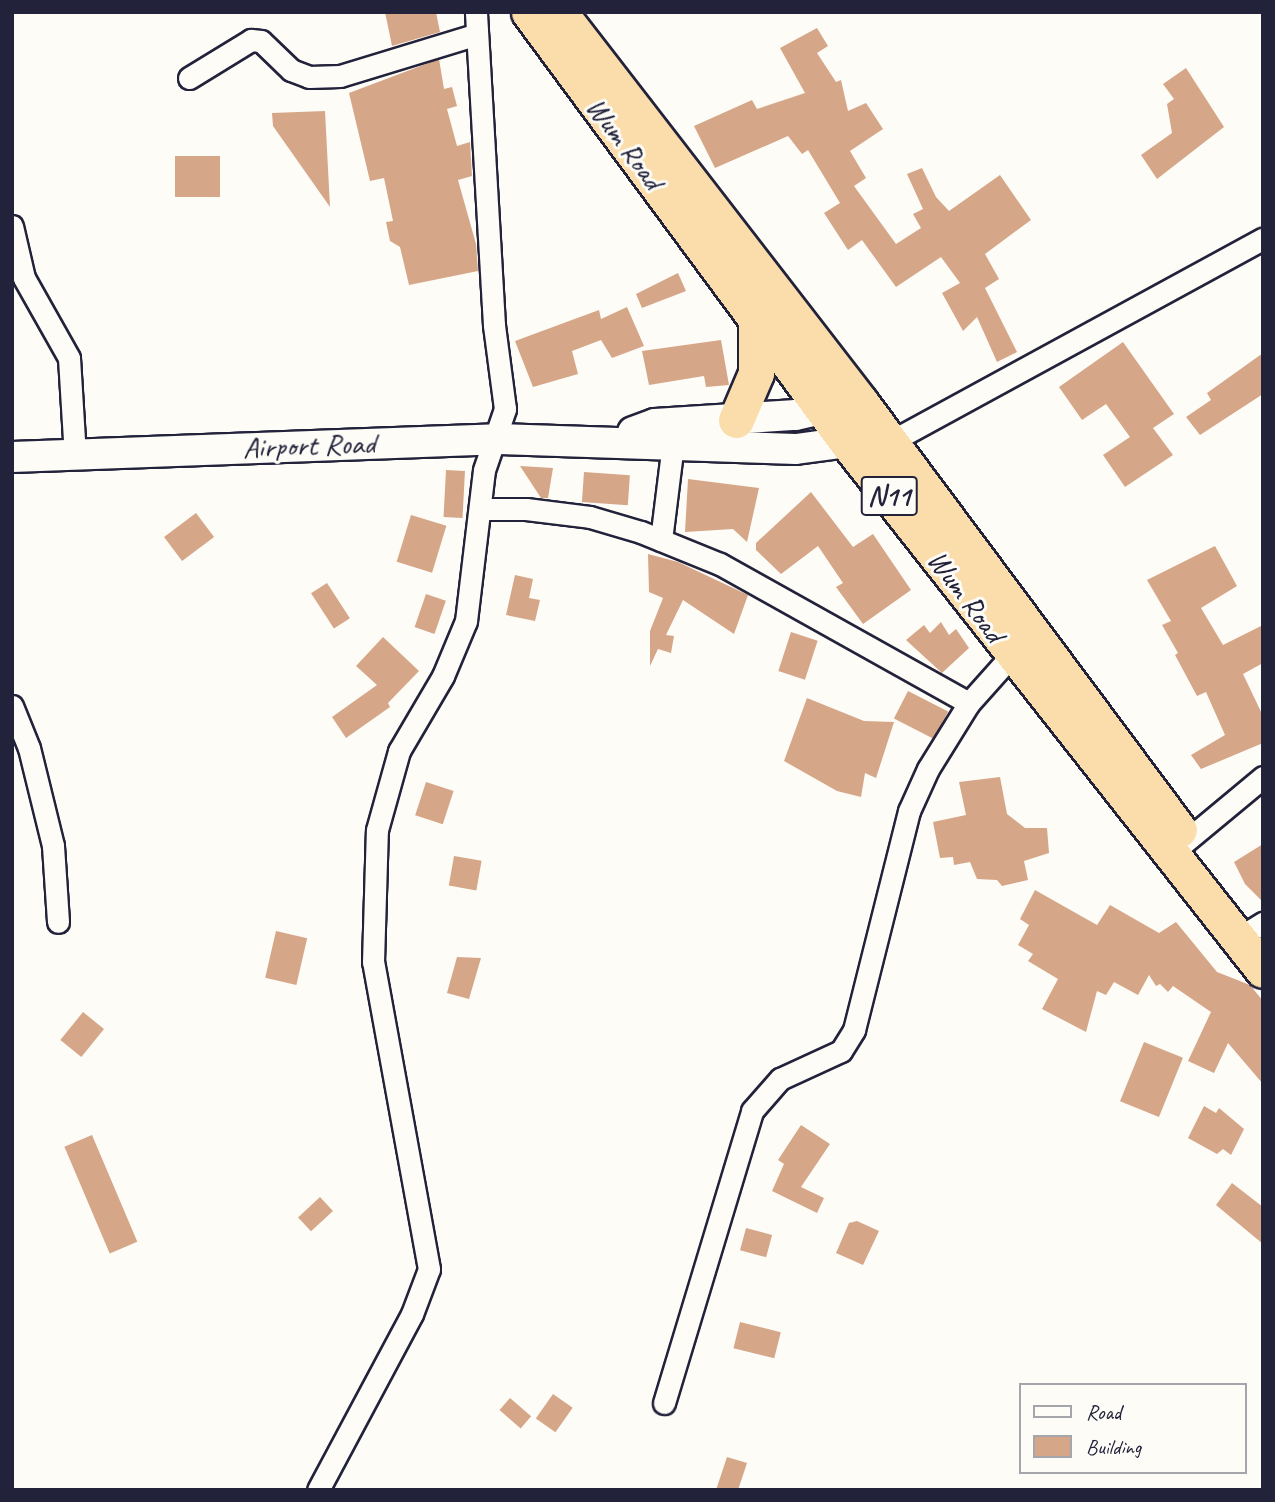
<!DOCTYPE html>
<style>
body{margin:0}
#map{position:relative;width:1275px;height:1502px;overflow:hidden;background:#fdfcf7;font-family:Caveat,sans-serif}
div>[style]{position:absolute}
.building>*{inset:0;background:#d6a688;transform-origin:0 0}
.roads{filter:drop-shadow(2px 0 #22223b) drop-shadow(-2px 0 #22223b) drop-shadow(0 2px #22223b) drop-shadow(0 -2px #22223b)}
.minor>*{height:21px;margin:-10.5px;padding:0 10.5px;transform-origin:10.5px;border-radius:10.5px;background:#fdfcf7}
.secondary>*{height:30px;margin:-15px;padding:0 15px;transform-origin:15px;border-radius:15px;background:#fdfcf7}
.trunk>*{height:35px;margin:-17.5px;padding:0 17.5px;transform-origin:17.5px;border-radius:17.5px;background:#faddab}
span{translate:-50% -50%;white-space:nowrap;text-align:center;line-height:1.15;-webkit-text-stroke:6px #fdfcf7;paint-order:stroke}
.shield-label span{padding:2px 5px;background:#fdfcf7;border:2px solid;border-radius:5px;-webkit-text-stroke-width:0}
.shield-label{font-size:28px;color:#22223b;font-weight:700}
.street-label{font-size:30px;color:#22223b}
.frame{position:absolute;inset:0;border:14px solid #22223b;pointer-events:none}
.legend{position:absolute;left:1019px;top:1383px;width:228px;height:91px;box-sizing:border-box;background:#fdfcf7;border:2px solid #a5a5ac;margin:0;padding:9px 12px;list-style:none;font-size:21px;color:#22223b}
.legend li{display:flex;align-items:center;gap:14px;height:35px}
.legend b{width:35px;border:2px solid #a5a5ac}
</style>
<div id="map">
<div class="building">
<div style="clip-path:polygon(385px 12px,436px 12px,440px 32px,392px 46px)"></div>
<div style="clip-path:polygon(817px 28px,828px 46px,817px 53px,836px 82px,841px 80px,848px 111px,866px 103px,883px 129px,850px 151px,866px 178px,854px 186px,896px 244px,921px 228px,913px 214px,923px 209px,907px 174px,922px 168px,936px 197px,949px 211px,1000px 175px,1031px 220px,985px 254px,999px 279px,985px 288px,1017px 352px,997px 362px,977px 317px,963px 331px,942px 293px,960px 283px,941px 257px,896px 287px,862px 240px,848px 250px,824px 213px,840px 203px,808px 150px,802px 154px,788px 136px,715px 168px,694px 126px,752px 100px,757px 109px,805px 93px,780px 48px)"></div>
<div style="clip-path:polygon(439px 59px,444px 89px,452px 87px,457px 106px,447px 109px,457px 146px,470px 142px,472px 176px,458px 180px,476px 244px,478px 271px,409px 285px,400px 247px,390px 241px,386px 222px,393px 221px,384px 178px,370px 181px,349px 93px)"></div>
<div style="clip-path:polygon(1186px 68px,1224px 127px,1157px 179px,1141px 155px,1172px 133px,1167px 104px,1174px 99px,1163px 84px)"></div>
<div style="clip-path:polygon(325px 111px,330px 207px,273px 126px,272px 113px)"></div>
<div style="left:175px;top:156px;width:45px;height:41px"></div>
<div style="clip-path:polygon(678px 273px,686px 291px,642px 308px,636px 294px)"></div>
<div style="clip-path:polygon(627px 307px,644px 346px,612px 358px,601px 340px,572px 351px,578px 374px,533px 387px,515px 341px,599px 310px,601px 319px)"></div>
<div style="clip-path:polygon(721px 340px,729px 385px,706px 387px,704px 376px,649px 385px,642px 351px)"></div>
<div style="clip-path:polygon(1123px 342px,1174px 414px,1153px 428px,1173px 455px,1125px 487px,1103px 455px,1130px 437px,1106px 404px,1082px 420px,1059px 387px)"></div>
<div style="clip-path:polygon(1263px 353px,1263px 394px,1200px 435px,1186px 417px,1211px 400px,1207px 393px)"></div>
<div style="clip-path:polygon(520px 466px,553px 468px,548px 498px,541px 498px)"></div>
<div style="left:446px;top:470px;width:19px;height:47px;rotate:3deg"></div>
<div style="left:584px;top:472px;width:46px;height:30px;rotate:4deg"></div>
<div style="clip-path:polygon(688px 479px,759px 488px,747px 542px,733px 529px,685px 532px)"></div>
<div style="clip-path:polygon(811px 492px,853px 547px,873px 534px,911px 590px,863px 624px,836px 587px,843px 583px,818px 546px,781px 574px,756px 550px,756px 543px)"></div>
<div style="left:196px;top:513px;width:30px;height:40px;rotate:53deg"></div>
<div style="left:411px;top:515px;width:37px;height:49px;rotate:17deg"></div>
<div style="clip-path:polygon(1215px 546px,1237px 586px,1201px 608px,1223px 645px,1263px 625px,1263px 663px,1243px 674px,1263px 716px,1263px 743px,1201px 769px,1191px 755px,1225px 735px,1206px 692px,1197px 696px,1175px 655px,1178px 653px,1162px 625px,1171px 621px,1147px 580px)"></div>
<div style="clip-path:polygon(648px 554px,678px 562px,748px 595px,734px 634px,683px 600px,666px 635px,674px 636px,671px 653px,658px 649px,650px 666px,650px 631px,663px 598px,649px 592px)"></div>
<div style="clip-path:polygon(515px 575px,533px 579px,529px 598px,540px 600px,535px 621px,506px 615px)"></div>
<div style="left:327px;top:583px;width:42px;height:19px;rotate:57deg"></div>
<div style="left:426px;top:594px;width:21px;height:35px;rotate:19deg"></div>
<div style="clip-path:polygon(941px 622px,949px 635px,956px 629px,969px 648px,942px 673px,906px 640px,924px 625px,930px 633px)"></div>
<div style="left:791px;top:632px;width:28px;height:41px;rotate:18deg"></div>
<div style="clip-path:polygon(383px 637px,419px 671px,388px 703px,390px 707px,346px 738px,332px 717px,377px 685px,356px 666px)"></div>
<div style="left:908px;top:691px;width:45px;height:31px;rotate:27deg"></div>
<div style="clip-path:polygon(807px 698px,864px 721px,894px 722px,876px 778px,865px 773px,861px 797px,837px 791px,784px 761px)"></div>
<div style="clip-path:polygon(1000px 777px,1007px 814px,1025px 828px,1047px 828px,1049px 853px,1024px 861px,1028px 880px,1002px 886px,997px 880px,977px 879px,970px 862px,954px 865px,953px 857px,940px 858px,933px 822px,966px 815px,959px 782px)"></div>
<div style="left:426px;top:782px;width:29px;height:35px;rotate:18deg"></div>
<div style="clip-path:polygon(1263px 844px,1263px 902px,1245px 884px,1234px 862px)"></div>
<div style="left:454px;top:856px;width:28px;height:30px;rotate:10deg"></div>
<div style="clip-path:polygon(1035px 890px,1097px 925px,1110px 905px,1159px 933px,1176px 922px,1217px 972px,1250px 985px,1263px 1001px,1263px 1084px,1228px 1043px,1214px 1073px,1188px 1061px,1211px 1012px,1173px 986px,1168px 992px,1160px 984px,1156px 986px,1149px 975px,1138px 995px,1114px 982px,1106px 995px,1097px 991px,1086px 1032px,1042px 1009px,1058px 979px,1028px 961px,1033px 954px,1018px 945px,1029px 925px,1020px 919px)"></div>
<div style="left:276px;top:931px;width:32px;height:48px;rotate:13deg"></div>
<div style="clip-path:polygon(457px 957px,481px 958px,469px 999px,447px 993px)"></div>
<div style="left:83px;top:1012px;width:27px;height:36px;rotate:39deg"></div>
<div style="left:1144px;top:1042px;width:42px;height:64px;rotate:22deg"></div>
<div style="clip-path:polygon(1204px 1106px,1216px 1113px,1219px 1108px,1244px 1129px,1231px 1155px,1223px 1149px,1217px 1154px,1188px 1138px)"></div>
<div style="clip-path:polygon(801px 1125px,830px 1144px,801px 1187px,824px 1198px,817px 1213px,772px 1191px,784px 1164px,778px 1160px)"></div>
<div style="left:92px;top:1135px;width:116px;height:30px;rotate:67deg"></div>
<div style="clip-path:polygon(1232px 1183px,1263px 1207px,1263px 1244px,1216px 1205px)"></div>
<div style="left:320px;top:1197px;width:19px;height:30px;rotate:47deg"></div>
<div style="clip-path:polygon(857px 1221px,879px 1231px,863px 1265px,836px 1253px,849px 1223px)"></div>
<div style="left:746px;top:1228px;width:27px;height:23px;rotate:15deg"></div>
<div style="left:740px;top:1322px;width:42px;height:27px;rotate:14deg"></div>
<div style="left:553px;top:1394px;width:24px;height:30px;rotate:35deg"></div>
<div style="left:510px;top:1398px;width:28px;height:16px;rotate:41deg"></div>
<div style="clip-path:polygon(727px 1457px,747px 1463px,738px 1490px,716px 1490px)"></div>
</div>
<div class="roads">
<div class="minor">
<div style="left:189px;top:78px;width:73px;rotate:-31.5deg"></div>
<div style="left:251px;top:40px;width:10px;rotate:6deg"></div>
<div style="left:261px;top:41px;width:42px;rotate:44deg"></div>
<div style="left:291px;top:70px;width:19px;rotate:21deg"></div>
<div style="left:309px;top:77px;width:31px;rotate:-2deg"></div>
<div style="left:340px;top:76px;width:143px;rotate:-17deg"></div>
<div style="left:12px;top:226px;width:53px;rotate:77deg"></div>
<div style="left:24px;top:278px;width:92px;rotate:60.6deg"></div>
<div style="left:69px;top:358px;width:98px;rotate:86.5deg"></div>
<div style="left:890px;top:442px;width:425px;rotate:-28.6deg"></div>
<div style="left:480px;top:509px;width:46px"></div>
<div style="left:526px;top:509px;width:64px;rotate:7.1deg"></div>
<div style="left:590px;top:517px;width:53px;rotate:16.4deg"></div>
<div style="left:641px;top:532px;width:85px;rotate:22.1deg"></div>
<div style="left:720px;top:564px;width:285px;rotate:29.2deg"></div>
<div style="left:661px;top:540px;width:97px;rotate:-82.9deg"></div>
<div style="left:12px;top:706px;width:45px;rotate:68deg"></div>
<div style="left:29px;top:748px;width:101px;rotate:76.2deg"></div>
<div style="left:53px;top:846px;width:76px;rotate:86.2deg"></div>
<div style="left:1174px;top:851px;width:116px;rotate:-39.7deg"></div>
<div style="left:1237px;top:939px;width:31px;rotate:-32deg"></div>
<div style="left:664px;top:1403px;width:305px;rotate:-73.2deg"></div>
<div style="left:752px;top:1111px;width:43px;rotate:-48.8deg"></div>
<div style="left:780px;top:1079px;width:67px;rotate:-24.7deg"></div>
<div style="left:841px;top:1051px;width:25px;rotate:-58deg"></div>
<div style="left:854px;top:1030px;width:226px;rotate:-75.9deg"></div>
<div style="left:909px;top:811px;width:46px;rotate:-65.7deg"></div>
<div style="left:928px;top:769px;width:78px;rotate:-58.2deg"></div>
<div style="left:969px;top:703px;width:76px;rotate:-48.2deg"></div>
<div style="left:318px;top:1490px;width:200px;rotate:-61.9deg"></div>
<div style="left:412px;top:1314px;width:48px;rotate:-69.3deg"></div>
<div style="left:429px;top:1269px;width:312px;rotate:-100.3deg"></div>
<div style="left:373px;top:962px;width:132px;rotate:-88.3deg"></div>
<div style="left:377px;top:830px;width:82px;rotate:-74.4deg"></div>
<div style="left:399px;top:751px;width:87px;rotate:-59.6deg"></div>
<div style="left:443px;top:676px;width:60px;rotate:-67.3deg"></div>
<div style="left:466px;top:621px;width:152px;rotate:-83.2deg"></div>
<div style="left:484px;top:470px;width:65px;rotate:-71deg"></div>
<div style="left:505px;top:409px;width:85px;rotate:-97.5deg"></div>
<div style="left:494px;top:325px;width:314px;rotate:-93.3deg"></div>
</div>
<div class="secondary">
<div style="left:633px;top:432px;width:23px;rotate:-20deg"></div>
<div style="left:655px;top:424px;width:141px;rotate:-3.7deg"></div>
<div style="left:796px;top:415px;width:27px;rotate:-13deg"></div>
<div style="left:822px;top:409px;width:22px;rotate:-34deg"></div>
<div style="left:12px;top:457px;width:485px;rotate:-2.1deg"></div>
<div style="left:497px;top:439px;width:299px;rotate:1.9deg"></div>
<div style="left:796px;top:449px;width:51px;rotate:-7.8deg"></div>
<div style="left:847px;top:442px;width:21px;rotate:-31deg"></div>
</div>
<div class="trunk">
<div style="left:529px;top:12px;width:535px;rotate:53.52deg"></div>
<div style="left:847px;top:442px;width:672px;rotate:51.77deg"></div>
<div style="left:559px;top:12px;width:494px;rotate:52.3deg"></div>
<div style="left:861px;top:403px;width:532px;rotate:53.32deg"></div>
<div style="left:736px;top:420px;width:51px;rotate:-66.9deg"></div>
<div style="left:756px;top:373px;width:53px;rotate:-90deg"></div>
</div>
</div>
<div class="shield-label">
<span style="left:889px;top:496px">N11</span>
</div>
<div class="street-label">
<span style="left:625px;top:143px;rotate:53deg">Wum Road</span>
<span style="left:309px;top:445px;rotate:-2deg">Airport Road</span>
<span style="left:966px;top:596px;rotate:53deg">Wum Road</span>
</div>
<div class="frame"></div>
<ul class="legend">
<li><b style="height:9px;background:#fdfcf7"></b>Road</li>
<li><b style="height:19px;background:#d6a688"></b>Building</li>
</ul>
</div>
